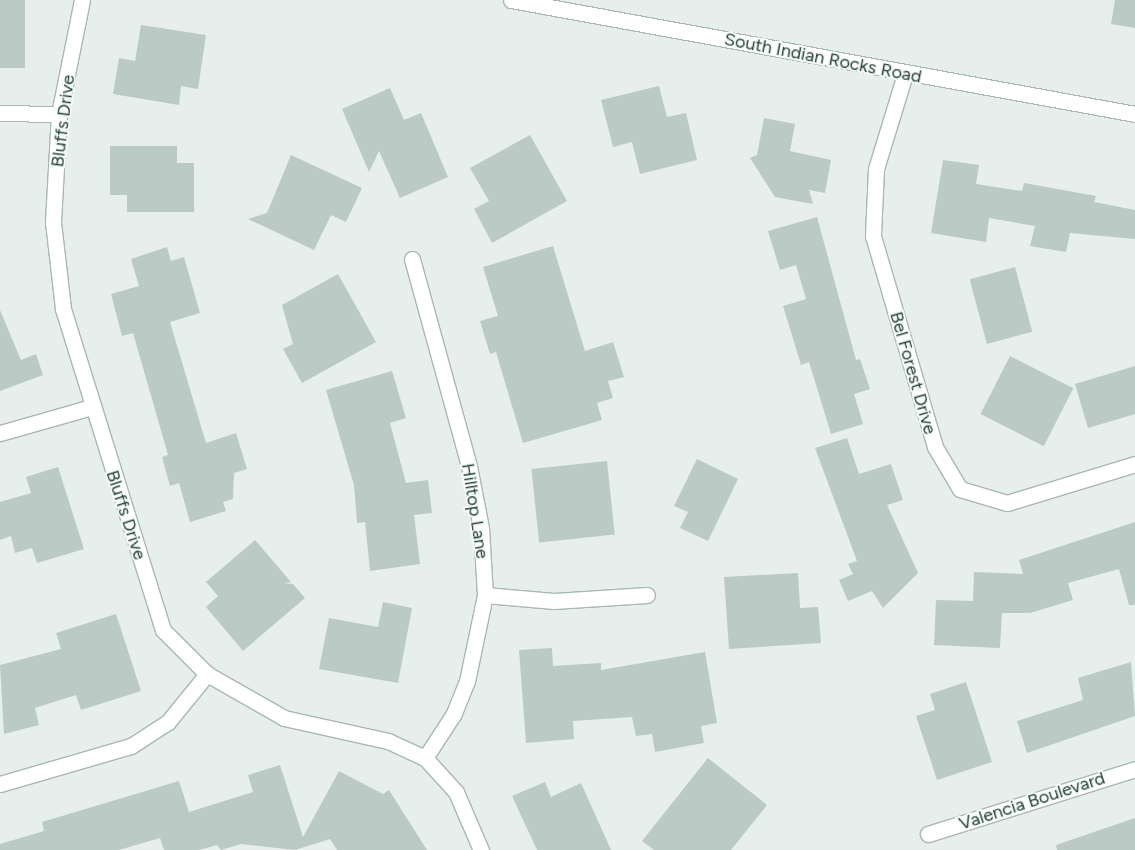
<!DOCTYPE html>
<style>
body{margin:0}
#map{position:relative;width:1135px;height:850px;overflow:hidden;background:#e6efeb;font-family:Figtree,sans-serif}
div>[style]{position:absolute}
.building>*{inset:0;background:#bbcac4;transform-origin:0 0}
.roads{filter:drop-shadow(1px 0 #a8b8b2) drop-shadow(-1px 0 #a8b8b2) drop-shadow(0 1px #a8b8b2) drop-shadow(0 -1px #a8b8b2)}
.minor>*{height:15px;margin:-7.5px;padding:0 7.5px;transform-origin:7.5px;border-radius:7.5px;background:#fff}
span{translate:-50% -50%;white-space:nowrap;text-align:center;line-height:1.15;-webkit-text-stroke:4px #f7fbf9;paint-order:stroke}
.street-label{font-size:18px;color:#24423a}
</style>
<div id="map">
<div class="building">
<div style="left:0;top:0;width:25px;height:68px"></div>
<div style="clip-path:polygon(1115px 0,1135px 0,1135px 28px,1111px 24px)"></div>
<div style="clip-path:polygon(141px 25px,206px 35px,198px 89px,181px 86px,179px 105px,113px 94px,119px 58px,135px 61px)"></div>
<div style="clip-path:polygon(659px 86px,667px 117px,686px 113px,697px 160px,640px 174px,632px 142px,613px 147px,601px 100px)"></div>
<div style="clip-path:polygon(390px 88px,404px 120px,421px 113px,448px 177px,400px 198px,379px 151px,369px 172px,342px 109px)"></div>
<div style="clip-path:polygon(764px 118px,795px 124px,790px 151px,831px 160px,825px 193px,809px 190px,813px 204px,775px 197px,750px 158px,757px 155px)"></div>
<div style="clip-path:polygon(530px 135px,567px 201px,492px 243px,474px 209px,489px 201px,470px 168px)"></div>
<div style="clip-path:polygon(110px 146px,177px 146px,177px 163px,194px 163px,194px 212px,127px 212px,127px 195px,110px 195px)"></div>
<div style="clip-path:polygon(291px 155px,362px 188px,346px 222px,331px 215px,314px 250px,248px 219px,267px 213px)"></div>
<div style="clip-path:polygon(943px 160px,979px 165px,976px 184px,1022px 191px,1024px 183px,1096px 196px,1094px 202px,1135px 210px,1135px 239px,1070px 233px,1066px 252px,1030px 246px,1035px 226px,989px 218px,986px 242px,931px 233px)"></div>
<div style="clip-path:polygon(817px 217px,856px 360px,860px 359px,870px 389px,854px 394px,863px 424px,831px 434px,809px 362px,801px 365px,783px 306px,806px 299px,796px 265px,780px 270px,768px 231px)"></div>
<div style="clip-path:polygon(553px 246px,585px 351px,613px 342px,624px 377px,608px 381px,613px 398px,597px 403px,602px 420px,523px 443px,496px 352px,490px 354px,480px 321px,498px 316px,483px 267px)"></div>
<div style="clip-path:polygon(167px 247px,171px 261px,184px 257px,200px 313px,170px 322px,206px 443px,236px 433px,247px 469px,234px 473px,233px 499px,223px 502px,226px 511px,190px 522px,179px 483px,170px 486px,162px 457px,168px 455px,133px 333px,122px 336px,111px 294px,139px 286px,131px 259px)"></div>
<div style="left:1015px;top:267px;width:67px;height:47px;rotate:75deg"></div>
<div style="clip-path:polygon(338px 274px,376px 342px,302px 383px,283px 349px,293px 344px,282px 305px)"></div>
<div style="clip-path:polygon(0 310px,21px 360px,36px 354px,43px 375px,0 391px)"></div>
<div style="left:1010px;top:356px;width:71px;height:65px;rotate:27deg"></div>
<div style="clip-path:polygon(1135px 366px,1135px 414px,1088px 428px,1075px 384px)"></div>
<div style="clip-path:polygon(392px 371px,406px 418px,390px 423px,406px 483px,428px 480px,432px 513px,414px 515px,420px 564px,370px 571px,365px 522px,357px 523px,354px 485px,326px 390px)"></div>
<div style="clip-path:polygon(847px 438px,859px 474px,891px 464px,903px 500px,887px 505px,918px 573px,883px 608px,872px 591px,848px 601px,839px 580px,853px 574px,848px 564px,857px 561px,815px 448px)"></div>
<div style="clip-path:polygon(697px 459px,738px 479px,708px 541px,680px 528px,688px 512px,674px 506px)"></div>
<div style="left:607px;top:461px;width:74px;height:76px;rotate:84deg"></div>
<div style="clip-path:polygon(58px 467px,84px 549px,37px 563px,32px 548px,15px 553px,11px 536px,0 540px,0 502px,31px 493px,26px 477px)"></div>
<div style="clip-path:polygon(1135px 522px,1135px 605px,1129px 605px,1119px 569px,1068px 583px,1073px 600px,1030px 613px,1002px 613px,1000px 648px,934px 645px,936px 600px,973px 601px,974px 572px,1023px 574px,1019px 560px)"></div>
<div style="clip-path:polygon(255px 540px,291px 582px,284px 583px,293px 584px,305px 598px,243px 651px,206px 607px,218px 596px,206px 582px)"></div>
<div style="clip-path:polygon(798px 573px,800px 608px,818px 607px,821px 643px,729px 649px,724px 577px)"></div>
<div style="clip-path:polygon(383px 602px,412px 608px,398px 683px,319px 669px,329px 618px,378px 627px)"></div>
<div style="clip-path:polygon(116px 614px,141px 691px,81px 710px,76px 695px,35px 708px,39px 725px,4px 734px,0 665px,61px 649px,56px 633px)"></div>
<div style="clip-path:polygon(552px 648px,553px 666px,601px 663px,601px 670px,705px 652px,717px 723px,701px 726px,704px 743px,655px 752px,652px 734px,636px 736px,632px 717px,573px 721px,574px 739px,526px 743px,519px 650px)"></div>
<div style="clip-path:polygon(1131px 662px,1135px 716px,1027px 753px,1017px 721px,1083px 700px,1078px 678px)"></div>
<div style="clip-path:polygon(966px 682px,992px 762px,937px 780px,916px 716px,935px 710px,930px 694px)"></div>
<div style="clip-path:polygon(708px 758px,767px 805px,731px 850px,654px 850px,642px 841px)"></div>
<div style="clip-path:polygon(280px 765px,303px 837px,339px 771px,383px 794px,389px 790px,427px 850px,337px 850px,330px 839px,295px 850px,241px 844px,221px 850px,217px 845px,199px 850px,164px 850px,160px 838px,119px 850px,0 850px,0 844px,44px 831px,42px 822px,179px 781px,189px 812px,253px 792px,248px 775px)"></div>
<div style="clip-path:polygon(545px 782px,551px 797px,581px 783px,611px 850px,537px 850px,512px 796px)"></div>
<div style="clip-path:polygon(1135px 818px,1135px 850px,1057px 850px,1056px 845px)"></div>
</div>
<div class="roads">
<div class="minor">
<div style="left:82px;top:0;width:116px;rotate:101.4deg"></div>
<div style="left:59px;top:114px;width:108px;rotate:93.2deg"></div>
<div style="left:53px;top:222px;width:88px;rotate:83.4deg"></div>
<div style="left:63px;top:309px;width:336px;rotate:72.7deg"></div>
<div style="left:163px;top:630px;width:62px;rotate:45deg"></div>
<div style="left:207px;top:674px;width:89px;rotate:29.7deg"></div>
<div style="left:284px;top:718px;width:107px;rotate:12.5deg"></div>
<div style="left:388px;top:741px;width:41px;rotate:24.7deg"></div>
<div style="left:425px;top:758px;width:46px;rotate:47.6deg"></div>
<div style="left:456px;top:792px;width:63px;rotate:66.7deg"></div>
<div style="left:511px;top:0;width:634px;rotate:10.35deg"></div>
<div style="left:905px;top:74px;width:99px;rotate:107deg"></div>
<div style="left:876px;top:169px;width:67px;rotate:92.6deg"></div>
<div style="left:873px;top:236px;width:220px;rotate:73.6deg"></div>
<div style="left:935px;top:447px;width:49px;rotate:59.2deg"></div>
<div style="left:960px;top:489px;width:49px;rotate:16.6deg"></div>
<div style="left:1007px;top:503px;width:134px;rotate:-16.9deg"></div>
<div style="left:0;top:113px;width:59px;rotate:1deg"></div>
<div style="left:412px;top:259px;width:215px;rotate:74.6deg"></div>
<div style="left:469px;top:466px;width:63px;rotate:79deg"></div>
<div style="left:481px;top:528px;width:67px;rotate:86.6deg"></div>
<div style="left:485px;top:595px;width:88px;rotate:101.8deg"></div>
<div style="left:467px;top:681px;width:37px;rotate:112deg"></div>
<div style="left:453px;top:715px;width:51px;rotate:123.1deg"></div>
<div style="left:0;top:433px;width:95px;rotate:-15.9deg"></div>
<div style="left:485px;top:595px;width:69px;rotate:5deg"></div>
<div style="left:554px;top:601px;width:93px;rotate:-3.7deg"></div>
<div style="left:0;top:784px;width:136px;rotate:-16.2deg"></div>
<div style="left:131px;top:746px;width:44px;rotate:-33deg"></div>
<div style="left:168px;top:722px;width:62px;rotate:-50.9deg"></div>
<div style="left:928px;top:834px;width:217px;rotate:-17.4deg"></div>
</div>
</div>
<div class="street-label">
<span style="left:823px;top:58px;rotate:11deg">South Indian Rocks Road</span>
<span style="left:63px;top:121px;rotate:-83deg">Bluffs Drive</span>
<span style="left:913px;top:373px;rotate:74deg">Bel Forest Drive</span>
<span style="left:475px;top:511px;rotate:81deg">Hilltop Lane</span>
<span style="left:126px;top:515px;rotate:72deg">Bluffs Drive</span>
<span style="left:1032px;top:801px;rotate:-18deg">Valencia Boulevard</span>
</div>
</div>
